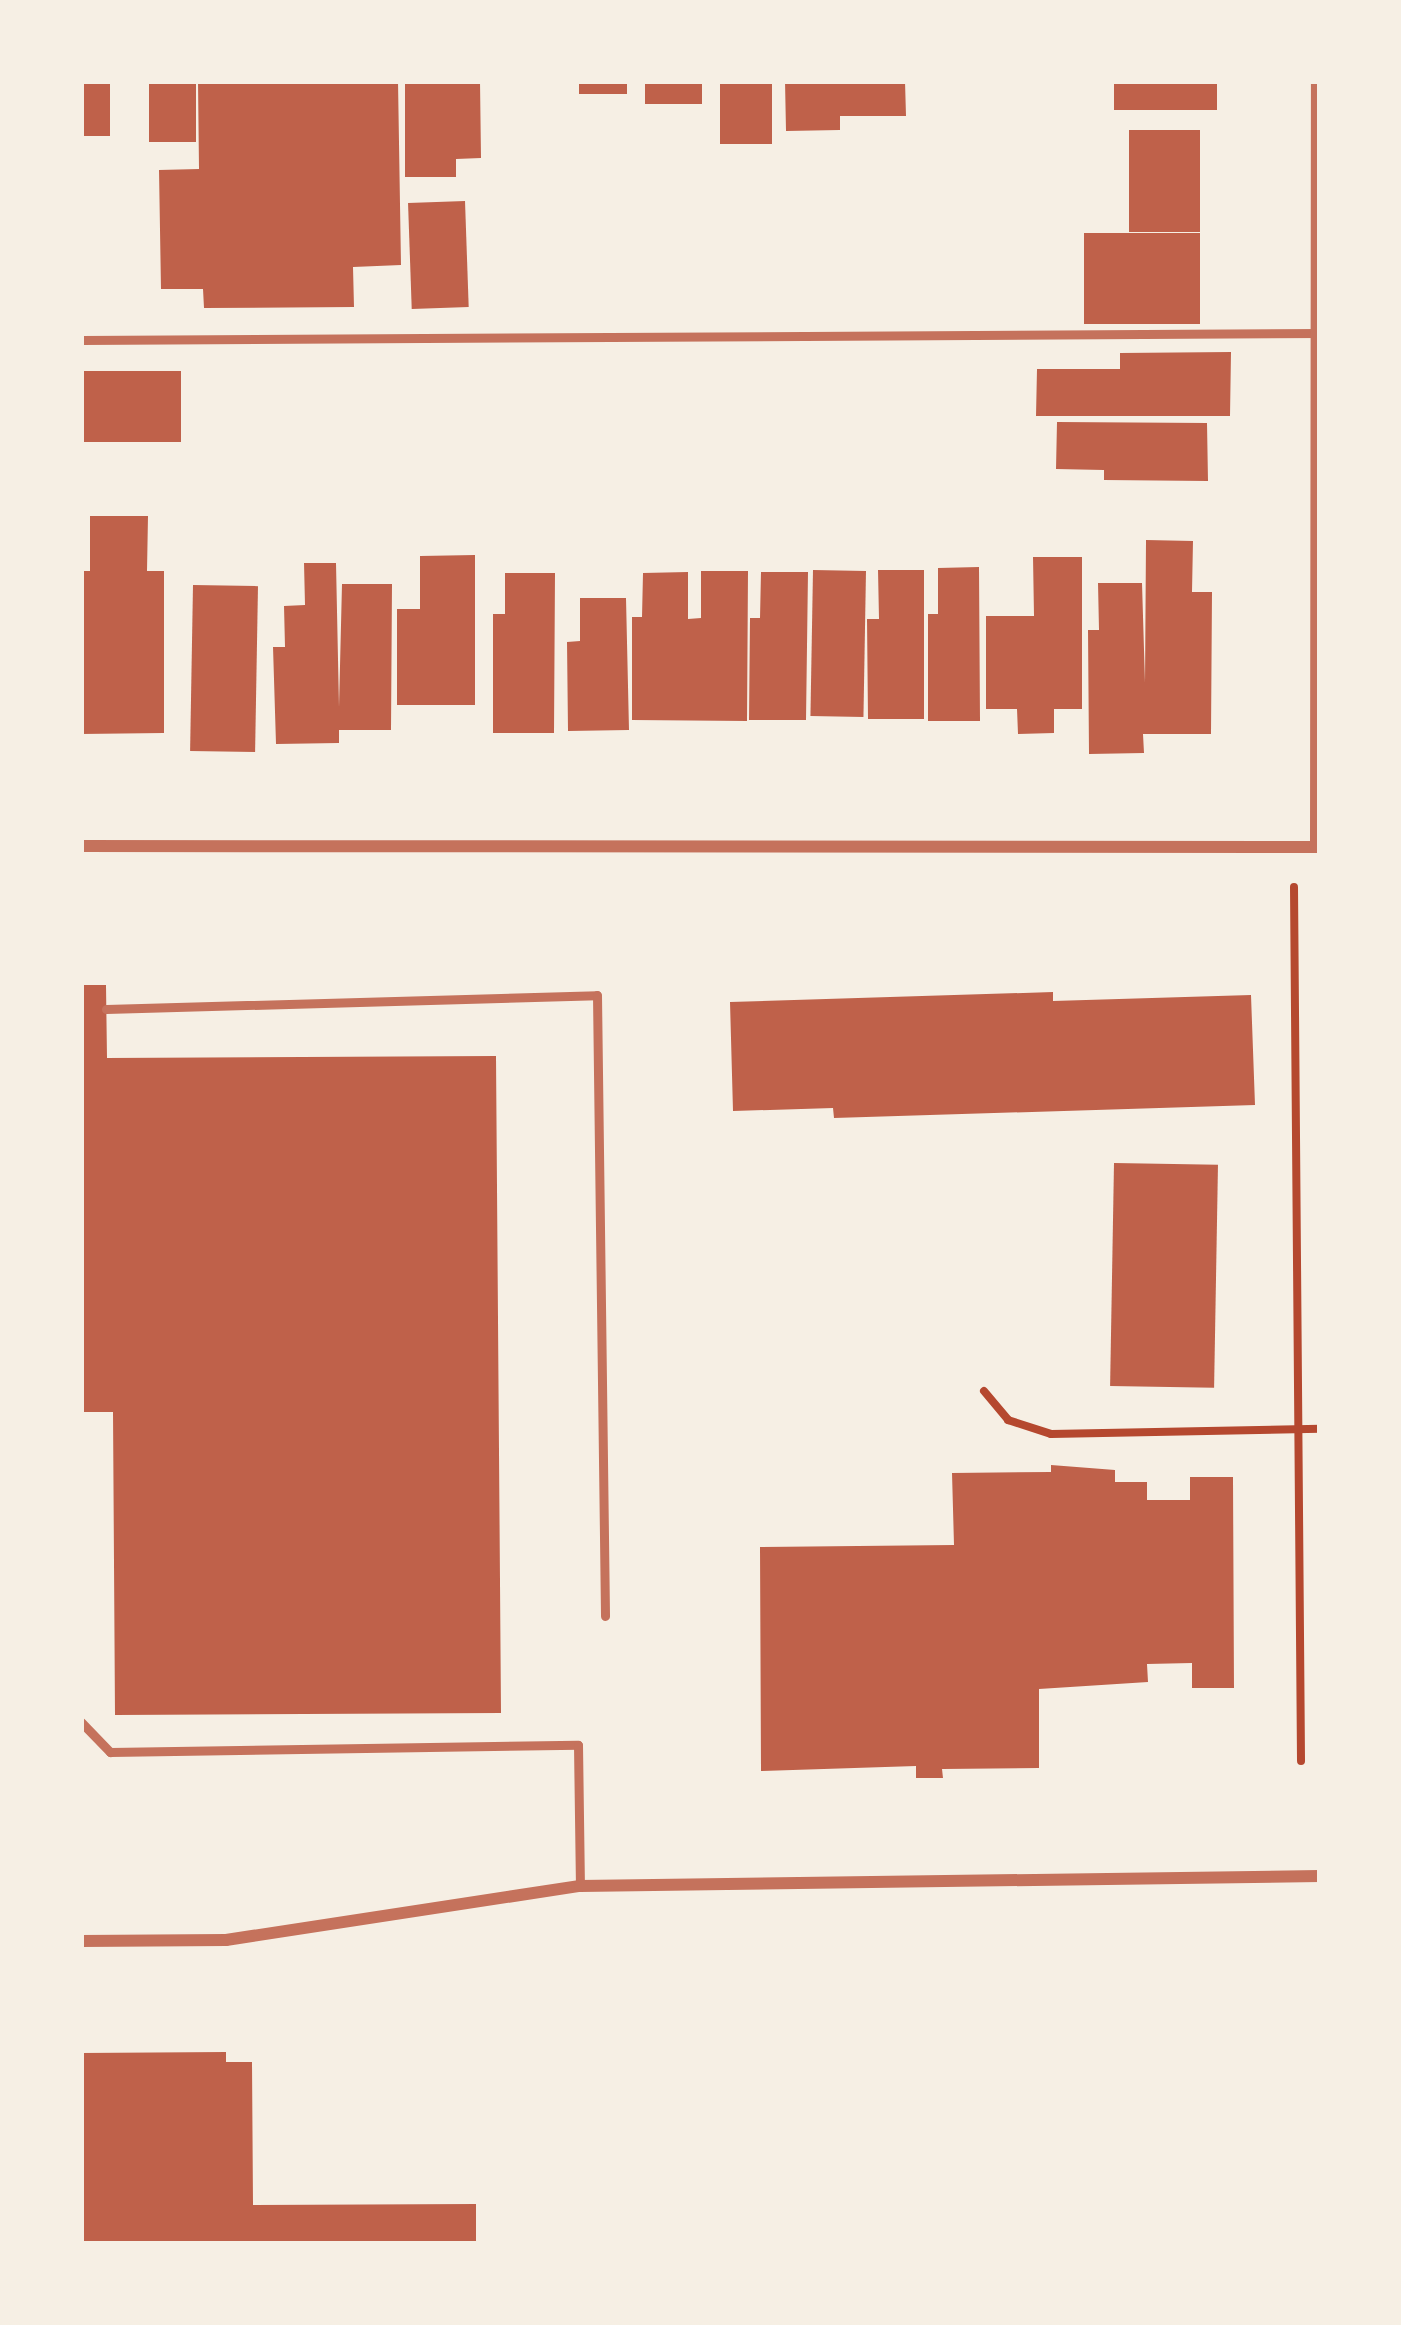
<!DOCTYPE html>
<style>
body{margin:0}
#map{position:relative;width:1401px;height:2325px;overflow:hidden;background:#f6efe4;font-family:Lato,sans-serif}
div>[style]{position:absolute}
.building>*{inset:0;background:#bf614a;transform-origin:0 0}
.path>*{height:8px;margin:-4px;padding:0 4px;transform-origin:4px;border-radius:4px;background:#b5482f}
.service>*{height:9px;margin:-4.5px;padding:0 4.5px;transform-origin:4.5px;border-radius:4.5px;background:#c5725c}
.minor>*{height:12px;margin:-6px;padding:0 6px;transform-origin:6px;border-radius:6px;background:#c5725c}
span{translate:-50% -50%;white-space:nowrap;text-align:center;line-height:1.15;-webkit-text-stroke:12px #f6efe4;paint-order:stroke}
.frame{position:absolute;inset:0;border:84px solid #f6efe4;pointer-events:none}
</style>
<div id="map">
<div class="building">
<div style="left:81px;top:81px;width:29px;height:55px"></div>
<div style="left:149px;top:81px;width:47px;height:61px"></div>
<div style="clip-path:polygon(198px 81px,398px 81px,401px 265px,353px 267px,354px 307px,204px 308px,203px 289px,161px 289px,159px 170px,199px 169px)"></div>
<div style="clip-path:polygon(405px 81px,480px 81px,481px 158px,456px 159px,456px 177px,405px 177px)"></div>
<div style="left:579px;top:81px;width:48px;height:13px"></div>
<div style="left:645px;top:81px;width:57px;height:23px"></div>
<div style="left:720px;top:81px;width:52px;height:63px"></div>
<div style="clip-path:polygon(785px 81px,905px 81px,906px 116px,840px 116px,840px 130px,786px 131px)"></div>
<div style="left:1114px;top:81px;width:103px;height:29px"></div>
<div style="left:1129px;top:130px;width:71px;height:102px"></div>
<div style="left:465px;top:201px;width:106px;height:57px;rotate:88deg"></div>
<div style="left:1084px;top:233px;width:116px;height:91px"></div>
<div style="clip-path:polygon(1231px 352px,1230px 416px,1036px 416px,1037px 369px,1120px 369px,1120px 353px)"></div>
<div style="left:181px;top:371px;width:71px;height:100px;rotate:90deg"></div>
<div style="clip-path:polygon(1057px 422px,1207px 423px,1208px 481px,1104px 480px,1104px 470px,1056px 469px)"></div>
<div style="clip-path:polygon(90px 516px,148px 516px,147px 571px,164px 571px,164px 733px,81px 734px,81px 571px,90px 571px)"></div>
<div style="clip-path:polygon(1146px 540px,1193px 541px,1192px 592px,1212px 592px,1211px 734px,1143px 734px,1144px 753px,1089px 754px,1088px 630px,1099px 630px,1098px 583px,1142px 583px,1145px 683px)"></div>
<div style="clip-path:polygon(475px 555px,475px 705px,397px 705px,397px 609px,420px 609px,420px 556px)"></div>
<div style="clip-path:polygon(1033px 557px,1082px 557px,1082px 709px,1054px 709px,1054px 733px,1018px 734px,1017px 709px,986px 709px,986px 616px,1034px 616px)"></div>
<div style="clip-path:polygon(304px 563px,336px 563px,339px 707px,342px 584px,392px 584px,391px 730px,339px 730px,339px 743px,276px 744px,273px 647px,285px 647px,284px 606px,305px 605px)"></div>
<div style="clip-path:polygon(979px 567px,980px 721px,928px 721px,928px 614px,938px 614px,938px 568px)"></div>
<div style="left:813px;top:570px;width:53px;height:146px;rotate:1deg"></div>
<div style="clip-path:polygon(878px 570px,924px 570px,924px 719px,868px 719px,867px 619px,879px 619px)"></div>
<div style="clip-path:polygon(701px 571px,748px 571px,747px 721px,632px 720px,632px 617px,642px 617px,643px 573px,688px 572px,688px 619px,701px 618px)"></div>
<div style="clip-path:polygon(761px 572px,808px 572px,806px 720px,749px 720px,750px 618px,760px 618px)"></div>
<div style="clip-path:polygon(505px 573px,555px 573px,554px 733px,493px 733px,493px 614px,505px 614px)"></div>
<div style="left:193px;top:585px;width:65px;height:166px;rotate:1deg"></div>
<div style="clip-path:polygon(580px 598px,626px 598px,629px 730px,568px 731px,567px 642px,580px 641px)"></div>
<div style="clip-path:polygon(81px 985px,106px 985px,107px 1058px,496px 1056px,501px 1713px,115px 1715px,113px 1412px,81px 1412px)"></div>
<div style="clip-path:polygon(1053px 992px,1053px 1001px,1251px 995px,1255px 1105px,834px 1118px,833px 1108px,733px 1111px,730px 1002px)"></div>
<div style="left:1114px;top:1163px;width:104px;height:223px;rotate:1deg"></div>
<div style="clip-path:polygon(1051px 1465px,1115px 1470px,1115px 1482px,1147px 1482px,1147px 1500px,1190px 1500px,1190px 1477px,1233px 1477px,1234px 1688px,1192px 1688px,1192px 1663px,1147px 1664px,1148px 1682px,1039px 1689px,1039px 1768px,942px 1769px,943px 1778px,916px 1778px,916px 1766px,761px 1771px,760px 1547px,954px 1545px,952px 1473px,1051px 1472px)"></div>
<div style="clip-path:polygon(226px 2052px,226px 2062px,252px 2062px,253px 2205px,476px 2204px,476px 2244px,81px 2244px,81px 2053px)"></div>
</div>
<div class="path">
<div style="left:1294px;top:887px;width:874px;rotate:89.54deg"></div>
<div style="left:984px;top:1391px;width:38px;rotate:50deg"></div>
<div style="left:1008px;top:1420px;width:45px;rotate:18deg"></div>
<div style="left:1051px;top:1434px;width:269px;rotate:-1.1deg"></div>
</div>
<div class="service">
<div style="left:81px;top:340px;width:1239px;rotate:-0.32deg"></div>
<div style="left:106px;top:1009px;width:491px;rotate:-1.6deg"></div>
<div style="left:597px;top:995px;width:621px;rotate:89.26deg"></div>
<div style="left:81px;top:1722px;width:42px;rotate:46deg"></div>
<div style="left:110px;top:1752px;width:468px;rotate:-0.9deg"></div>
<div style="left:578px;top:1745px;width:141px;rotate:89.2deg"></div>
</div>
<div class="minor">
<div style="left:81px;top:846px;width:1239px;rotate:0.05deg"></div>
<div style="left:1316px;top:847px;width:766px;rotate:-89.93deg"></div>
<div style="left:81px;top:1941px;width:145px;rotate:-0.4deg"></div>
<div style="left:226px;top:1940px;width:358px;rotate:-8.7deg"></div>
<div style="left:580px;top:1886px;width:740px;rotate:-0.77deg"></div>
</div>
<div class="frame"></div>
</div>
